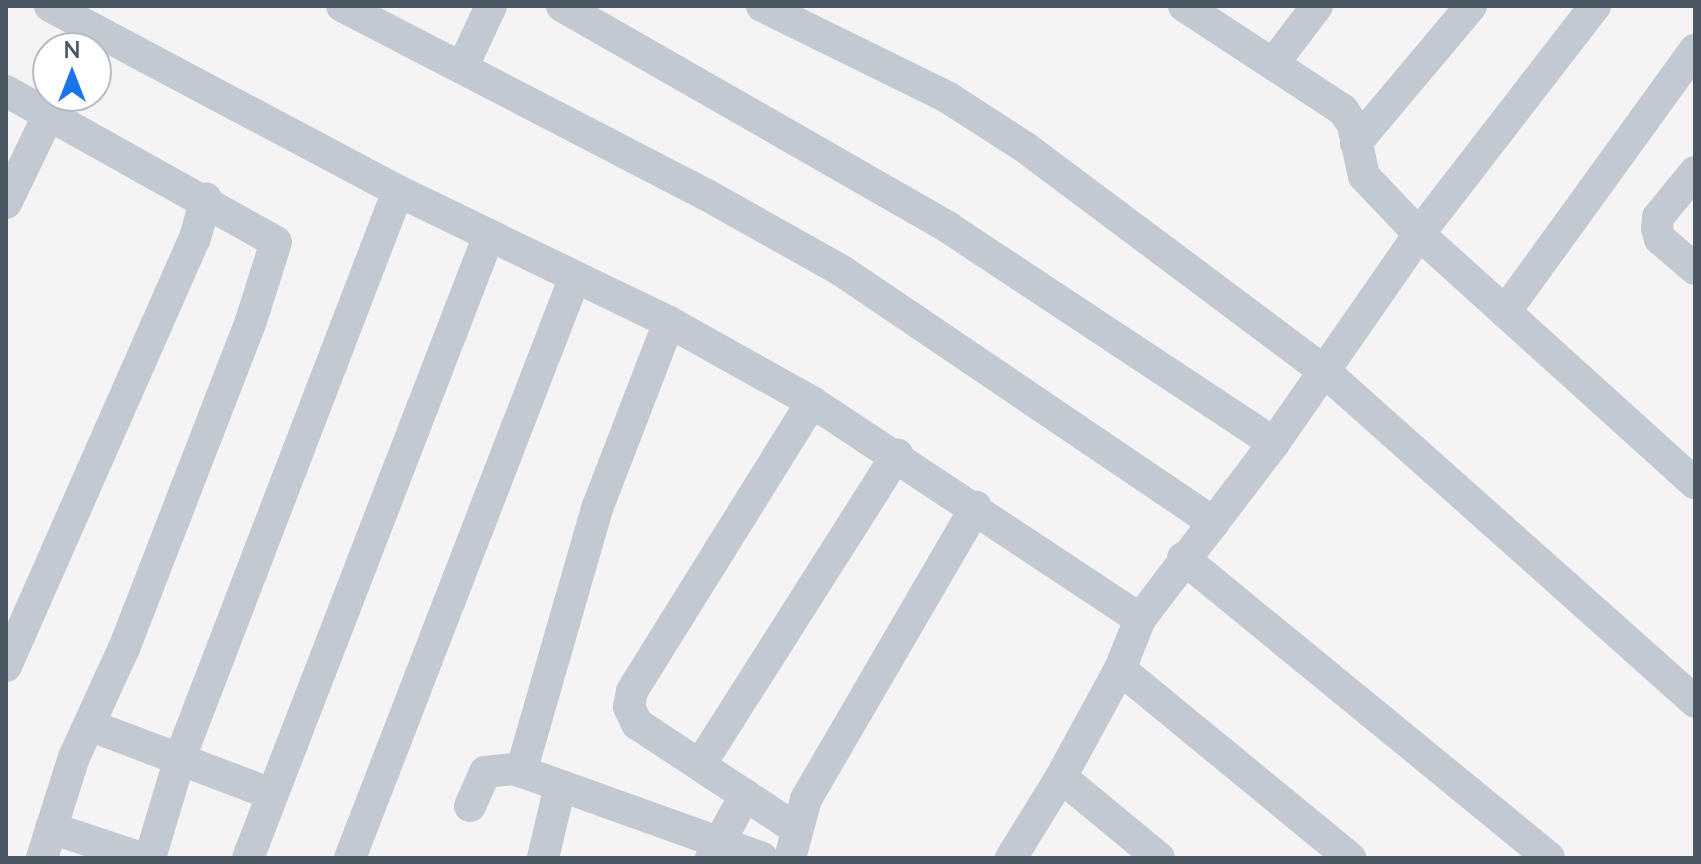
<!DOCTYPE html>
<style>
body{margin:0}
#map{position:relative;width:1701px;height:864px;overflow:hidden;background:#f5f3f3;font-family:Lato,sans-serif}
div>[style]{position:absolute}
.street>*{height:32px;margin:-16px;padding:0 16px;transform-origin:16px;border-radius:16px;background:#c1cad2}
span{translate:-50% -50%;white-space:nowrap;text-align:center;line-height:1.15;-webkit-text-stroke:6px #fff;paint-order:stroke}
.frame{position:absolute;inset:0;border:8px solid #4a5661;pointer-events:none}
.north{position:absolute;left:32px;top:32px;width:80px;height:80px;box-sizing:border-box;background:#fff;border:2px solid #b7bbc0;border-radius:50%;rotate:0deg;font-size:22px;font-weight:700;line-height:32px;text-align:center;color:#4a5661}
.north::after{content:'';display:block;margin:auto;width:28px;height:36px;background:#1a73e8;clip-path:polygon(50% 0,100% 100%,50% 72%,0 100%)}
</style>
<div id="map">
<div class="street">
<div style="left:50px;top:6px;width:394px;rotate:28deg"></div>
<div style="left:398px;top:191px;width:301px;rotate:25.8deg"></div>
<div style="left:669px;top:322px;width:164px;rotate:29.2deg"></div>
<div style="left:812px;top:402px;width:393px;rotate:33.5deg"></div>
<div style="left:1140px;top:619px;width:221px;rotate:-52.7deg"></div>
<div style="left:1274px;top:443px;width:254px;rotate:-55.2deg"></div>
<div style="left:1419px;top:234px;width:80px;rotate:-133.5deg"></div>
<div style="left:1364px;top:176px;width:52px;rotate:-102.2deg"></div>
<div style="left:1353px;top:125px;width:18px;rotate:-124deg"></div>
<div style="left:1343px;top:110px;width:190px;rotate:-146.8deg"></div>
<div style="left:342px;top:6px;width:409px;rotate:27.4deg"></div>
<div style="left:705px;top:194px;width:157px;rotate:29.3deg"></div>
<div style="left:842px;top:271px;width:449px;rotate:34.1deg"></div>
<div style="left:562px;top:6px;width:446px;rotate:29.8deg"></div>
<div style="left:949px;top:228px;width:390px;rotate:33.5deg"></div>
<div style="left:762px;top:6px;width:206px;rotate:26.2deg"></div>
<div style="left:947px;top:97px;width:94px;rotate:32.8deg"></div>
<div style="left:1026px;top:148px;width:371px;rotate:36.8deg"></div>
<div style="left:1323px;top:370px;width:499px;rotate:41.7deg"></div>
<div style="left:1595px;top:6px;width:288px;rotate:127.7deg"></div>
<div style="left:1419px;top:234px;width:372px;rotate:42.1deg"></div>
<div style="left:1273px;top:64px;width:73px;rotate:-52.8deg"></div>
<div style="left:462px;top:68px;width:68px;rotate:-64.9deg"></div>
<div style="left:6px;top:91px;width:309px;rotate:29.2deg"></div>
<div style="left:276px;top:242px;width:83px;rotate:107.6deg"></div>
<div style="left:251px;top:321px;width:351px;rotate:111.2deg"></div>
<div style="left:124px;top:648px;width:120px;rotate:114.6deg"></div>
<div style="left:74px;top:757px;width:106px;rotate:107.6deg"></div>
<div style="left:1356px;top:143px;width:179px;rotate:-50deg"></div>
<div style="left:1695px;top:172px;width:58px;rotate:129.4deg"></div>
<div style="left:1658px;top:217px;width:11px;rotate:95deg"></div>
<div style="left:1657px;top:228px;width:11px;rotate:75deg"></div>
<div style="left:1660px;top:239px;width:46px;rotate:40.6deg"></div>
<div style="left:6px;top:203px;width:97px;rotate:-64.2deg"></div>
<div style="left:1505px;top:312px;width:324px;rotate:-54.1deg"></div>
<div style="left:1183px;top:558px;width:473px;rotate:39.3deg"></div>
<div style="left:6px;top:666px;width:468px;rotate:-66.2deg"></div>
<div style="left:195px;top:238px;width:41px;rotate:-74.6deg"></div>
<div style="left:1120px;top:669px;width:298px;rotate:39.4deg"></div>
<div style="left:89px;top:725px;width:192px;rotate:20.7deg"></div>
<div style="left:700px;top:765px;width:368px;rotate:-57.6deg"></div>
<div style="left:521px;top:772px;width:277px;rotate:-73.9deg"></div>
<div style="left:598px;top:506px;width:197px;rotate:-68.9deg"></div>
<div style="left:1061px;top:777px;width:127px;rotate:39.6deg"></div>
<div style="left:470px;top:806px;width:37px;rotate:-66deg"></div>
<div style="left:485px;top:772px;width:29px;rotate:-6deg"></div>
<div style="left:514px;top:769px;width:263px;rotate:19.7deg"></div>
<div style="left:51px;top:828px;width:95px;rotate:18.4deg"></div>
<div style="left:795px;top:828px;width:189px;rotate:-146.6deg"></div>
<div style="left:637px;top:724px;width:19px;rotate:-115deg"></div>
<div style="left:629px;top:707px;width:16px;rotate:-79deg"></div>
<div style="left:632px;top:691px;width:340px;rotate:-58.1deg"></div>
<div style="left:150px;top:858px;width:104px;rotate:-73.3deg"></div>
<div style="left:180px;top:758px;width:607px;rotate:-68.97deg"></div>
<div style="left:248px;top:858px;width:668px;rotate:-68.85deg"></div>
<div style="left:350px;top:858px;width:623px;rotate:-68.83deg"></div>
<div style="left:543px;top:858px;width:74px;rotate:-76.7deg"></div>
<div style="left:711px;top:858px;width:72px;rotate:-61.6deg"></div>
<div style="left:790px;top:858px;width:61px;rotate:-74.8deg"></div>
<div style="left:806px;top:799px;width:338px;rotate:-59.8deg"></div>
<div style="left:1011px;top:858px;width:95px;rotate:-58.3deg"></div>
<div style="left:1061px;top:777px;width:123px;rotate:-61.4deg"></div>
<div style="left:1120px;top:669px;width:54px;rotate:-68.2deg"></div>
</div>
<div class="frame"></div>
<div class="north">N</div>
</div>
